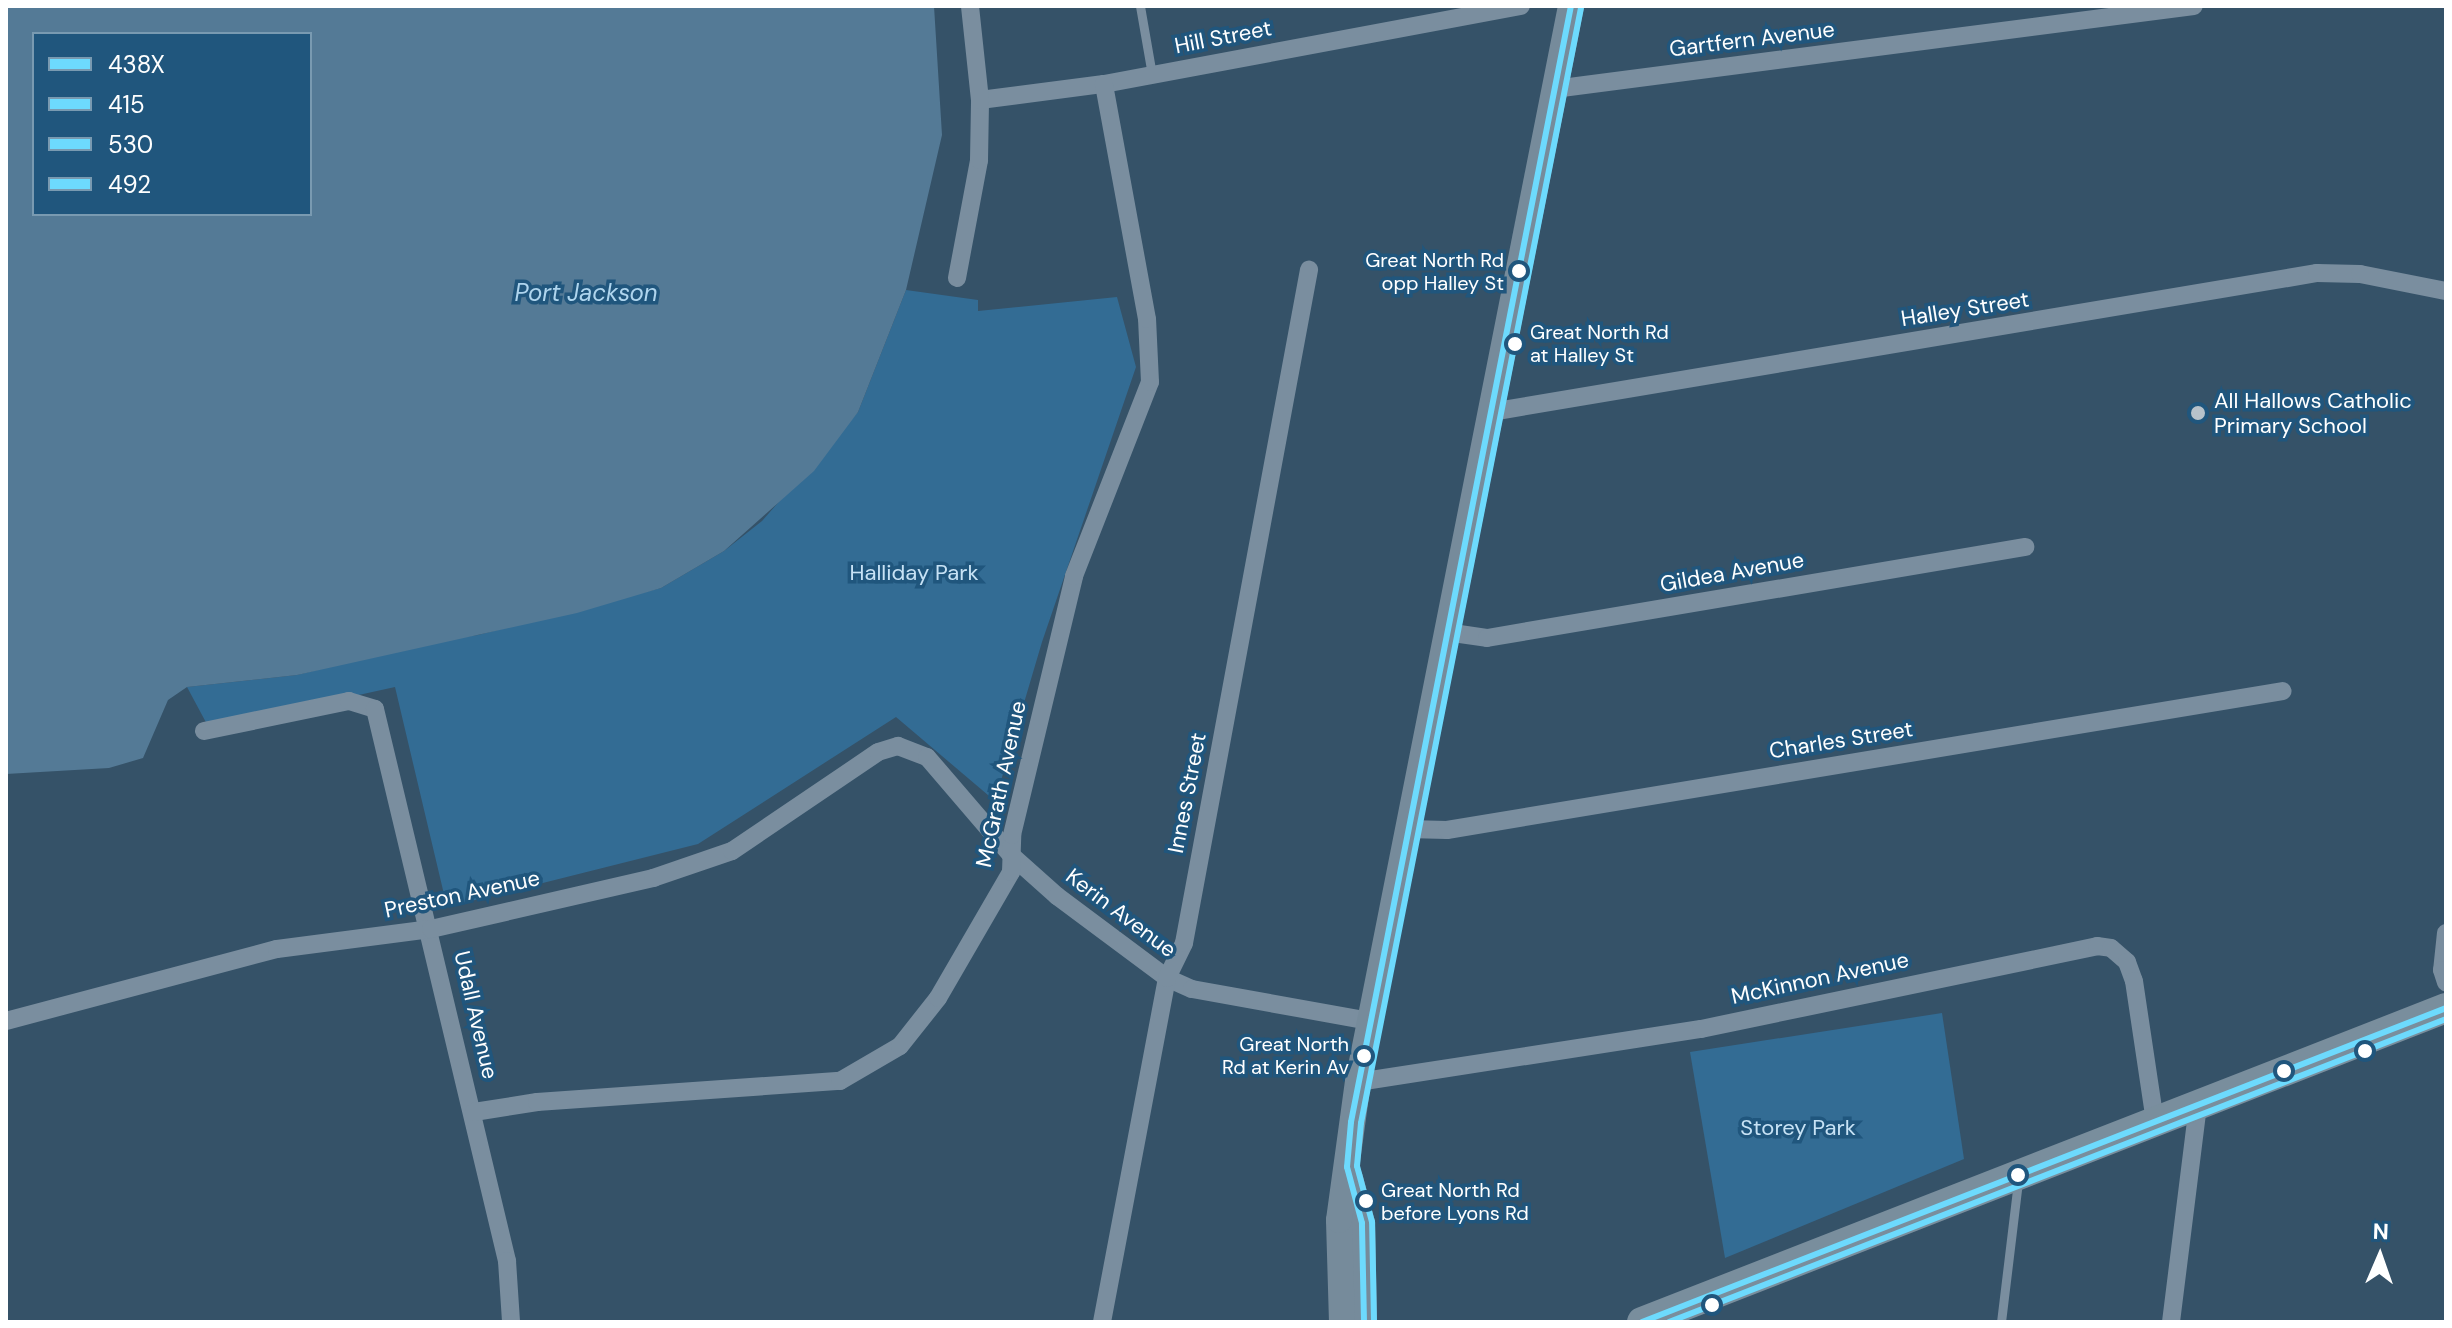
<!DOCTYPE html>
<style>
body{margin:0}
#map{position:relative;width:2452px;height:1328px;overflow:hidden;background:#355268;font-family:"DM Sans",sans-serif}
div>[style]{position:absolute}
.green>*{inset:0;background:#336c94}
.water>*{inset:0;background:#547a96}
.service>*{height:9px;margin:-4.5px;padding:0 4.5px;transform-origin:4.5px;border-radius:4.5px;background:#7a8e9f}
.minor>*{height:18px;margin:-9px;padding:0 9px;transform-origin:9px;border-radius:9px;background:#7a8e9f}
.secondary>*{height:26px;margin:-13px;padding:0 13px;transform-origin:13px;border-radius:13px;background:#768b9b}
.primary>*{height:30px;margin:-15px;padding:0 15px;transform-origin:15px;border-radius:15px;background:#798e9d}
.bus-1>*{height:6px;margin:-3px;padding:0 3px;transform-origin:3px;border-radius:3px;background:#6ddafd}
.bus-2>*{height:6px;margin:-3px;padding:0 3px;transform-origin:3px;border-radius:3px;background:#6ddafd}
.bus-3>*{height:6px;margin:-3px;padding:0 3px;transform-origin:3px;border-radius:3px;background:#6ddafd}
.bus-4>*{height:6px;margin:-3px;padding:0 3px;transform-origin:3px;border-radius:3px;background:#6ddafd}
.dots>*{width:22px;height:22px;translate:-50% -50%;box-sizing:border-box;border:4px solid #20567d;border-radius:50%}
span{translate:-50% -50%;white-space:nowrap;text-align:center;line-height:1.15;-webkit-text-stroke:7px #20567d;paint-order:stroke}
.bus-label{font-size:20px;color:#fff}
.right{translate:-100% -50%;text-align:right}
.left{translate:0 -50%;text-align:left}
.street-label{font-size:22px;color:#fff}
.poi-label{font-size:22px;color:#fff}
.park-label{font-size:22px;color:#c7e2f5}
.water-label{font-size:24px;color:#afd5ee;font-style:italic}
.frame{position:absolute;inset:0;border:8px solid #fff;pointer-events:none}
.legend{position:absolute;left:32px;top:32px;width:280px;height:184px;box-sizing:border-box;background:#20567d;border:2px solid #799ab1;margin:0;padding:10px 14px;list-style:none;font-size:24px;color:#fff}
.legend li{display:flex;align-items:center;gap:16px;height:40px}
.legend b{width:40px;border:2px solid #799ab1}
.north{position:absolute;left:2340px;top:1216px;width:80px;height:80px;-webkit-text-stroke:6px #20567d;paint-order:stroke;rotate:2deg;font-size:22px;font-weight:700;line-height:32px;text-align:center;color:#fff}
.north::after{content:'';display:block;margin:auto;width:28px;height:36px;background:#fff;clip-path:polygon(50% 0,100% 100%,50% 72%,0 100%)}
</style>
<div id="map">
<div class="green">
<div style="clip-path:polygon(906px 290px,978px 300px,978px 311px,1117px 297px,1136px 367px,1042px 642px,995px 801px,896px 717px,698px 844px,447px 907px,395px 687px,209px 728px,187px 687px,297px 675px,423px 643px,478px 635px,661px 588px,724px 551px,762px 521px,858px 412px)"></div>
<div style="clip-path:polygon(1942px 1013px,1964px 1159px,1725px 1258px,1690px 1052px)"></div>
</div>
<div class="water">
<div style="clip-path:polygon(evenodd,6px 6px,934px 6px,942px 135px,906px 290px,858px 412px,814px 471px,724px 551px,661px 588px,577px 613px,297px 675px,187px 687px,168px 700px,143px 758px,109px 768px,6px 774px,6px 6px,34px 34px,310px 34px,310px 214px,34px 214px,34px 34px)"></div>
</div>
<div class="service">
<div style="left:1140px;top:6px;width:70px;rotate:80.1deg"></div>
<div style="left:2001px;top:1322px;width:141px;rotate:-83.1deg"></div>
</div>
<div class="minor">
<div style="left:1554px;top:89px;width:645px;rotate:-7.39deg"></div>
<div style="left:980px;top:100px;width:125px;rotate:-7.4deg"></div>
<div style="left:1104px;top:84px;width:424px;rotate:-10.6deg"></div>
<div style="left:957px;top:278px;width:120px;rotate:-79.4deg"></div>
<div style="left:979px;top:160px;width:60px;rotate:-89deg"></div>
<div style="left:980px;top:100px;width:95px;rotate:-96.1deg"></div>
<div style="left:1491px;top:412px;width:838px;rotate:-9.55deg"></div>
<div style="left:2317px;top:273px;width:43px;rotate:1.3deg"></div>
<div style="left:2360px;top:274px;width:88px;rotate:11.2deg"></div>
<div style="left:1446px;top:632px;width:41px;rotate:8.3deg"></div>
<div style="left:1487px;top:638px;width:546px;rotate:-9.6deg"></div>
<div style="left:204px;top:731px;width:148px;rotate:-11.7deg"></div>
<div style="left:349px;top:701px;width:27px;rotate:17deg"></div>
<div style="left:375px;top:709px;width:568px;rotate:76.55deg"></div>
<div style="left:507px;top:1261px;width:61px;rotate:86.2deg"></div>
<div style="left:1407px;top:829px;width:40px;rotate:1.4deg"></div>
<div style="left:1447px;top:830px;width:847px;rotate:-9.44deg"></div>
<div style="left:2446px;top:933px;width:37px;rotate:96deg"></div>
<div style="left:2442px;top:970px;width:13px;rotate:72deg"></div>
<div style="left:6px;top:1021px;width:280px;rotate:-14.9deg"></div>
<div style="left:277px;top:949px;width:155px;rotate:-7.4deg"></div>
<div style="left:431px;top:929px;width:228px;rotate:-12.9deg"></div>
<div style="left:653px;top:878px;width:83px;rotate:-18.9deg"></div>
<div style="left:732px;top:851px;width:176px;rotate:-34.1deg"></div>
<div style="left:878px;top:752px;width:21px;rotate:-17deg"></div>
<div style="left:898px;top:746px;width:31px;rotate:21deg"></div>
<div style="left:927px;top:757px;width:129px;rotate:49.4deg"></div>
<div style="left:1011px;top:855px;width:62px;rotate:41.7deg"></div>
<div style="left:1057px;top:896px;width:137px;rotate:36.7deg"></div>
<div style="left:1167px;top:978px;width:27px;rotate:24deg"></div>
<div style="left:1192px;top:989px;width:181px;rotate:10.2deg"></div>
<div style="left:1358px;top:1082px;width:347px;rotate:-8.8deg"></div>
<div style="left:1701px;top:1029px;width:405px;rotate:-11.8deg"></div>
<div style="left:2097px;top:946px;width:14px;rotate:8deg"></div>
<div style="left:2111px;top:948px;width:21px;rotate:41deg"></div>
<div style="left:2127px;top:962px;width:20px;rotate:70deg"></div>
<div style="left:2134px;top:981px;width:142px;rotate:81.5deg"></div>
<div style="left:474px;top:1112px;width:64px;rotate:-9deg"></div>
<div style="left:537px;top:1102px;width:304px;rotate:-4deg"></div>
<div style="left:840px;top:1081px;width:69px;rotate:-30.3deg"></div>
<div style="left:900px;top:1046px;width:61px;rotate:-51.6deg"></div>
<div style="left:938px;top:998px;width:146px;rotate:-59.9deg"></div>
<div style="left:1011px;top:872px;width:37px;rotate:-88deg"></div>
<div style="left:1012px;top:835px;width:266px;rotate:-76.5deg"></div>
<div style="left:1074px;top:576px;width:208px;rotate:-68.6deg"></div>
<div style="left:1150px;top:382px;width:63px;rotate:-92.7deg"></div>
<div style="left:1147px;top:319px;width:239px;rotate:-100.4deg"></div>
<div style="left:1102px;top:1322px;width:350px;rotate:-79.3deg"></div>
<div style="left:1167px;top:978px;width:39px;rotate:-64deg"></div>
<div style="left:1184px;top:943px;width:685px;rotate:-79.48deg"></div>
<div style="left:2171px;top:1322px;width:220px;rotate:-82.9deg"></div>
</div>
<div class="secondary">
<div style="left:1350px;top:1178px;width:47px;rotate:75.1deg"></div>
<div style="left:1362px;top:1223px;width:99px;rotate:88.8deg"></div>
<div style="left:1342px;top:1322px;width:102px;rotate:-91.7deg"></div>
<div style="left:1339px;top:1220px;width:139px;rotate:-82.2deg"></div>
<div style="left:1358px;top:1082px;width:1097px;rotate:-78.8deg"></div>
</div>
<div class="primary">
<div style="left:1642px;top:1322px;width:863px;rotate:-21.33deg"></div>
</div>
<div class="bus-1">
<div style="left:1364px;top:1322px;width:99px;rotate:-91.2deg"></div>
<div style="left:1362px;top:1223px;width:58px;rotate:-105deg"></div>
<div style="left:1347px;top:1167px;width:45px;rotate:-84.9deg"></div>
<div style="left:1351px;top:1122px;width:1137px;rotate:-78.85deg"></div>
</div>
<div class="bus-2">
<div style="left:1374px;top:1322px;width:100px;rotate:-91.1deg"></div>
<div style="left:1372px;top:1222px;width:58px;rotate:-105deg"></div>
<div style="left:1357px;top:1166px;width:43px;rotate:-84.7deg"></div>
<div style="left:1361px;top:1123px;width:1136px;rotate:-78.84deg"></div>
</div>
<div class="bus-3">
<div style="left:1642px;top:1322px;width:863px;rotate:-21.33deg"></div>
</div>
<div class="bus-4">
<div style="left:1669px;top:1322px;width:834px;rotate:-21.3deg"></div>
</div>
<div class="dots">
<div style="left:1519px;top:271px;background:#fff"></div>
<div style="left:1515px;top:344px;background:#fff"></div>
<div style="left:2198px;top:413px;background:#b8c2ca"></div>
<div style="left:2365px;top:1051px;background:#fff"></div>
<div style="left:1364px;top:1056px;background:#fff"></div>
<div style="left:2284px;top:1071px;background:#fff"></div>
<div style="left:2018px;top:1175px;background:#fff"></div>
<div style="left:1366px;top:1201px;background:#fff"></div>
<div style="left:1712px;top:1305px;background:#fff"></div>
</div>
<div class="bus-label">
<span class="right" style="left:1504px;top:272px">Great North Rd<br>opp Halley St</span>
<span class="left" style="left:1530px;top:344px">Great North Rd<br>at Halley St</span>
<span class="right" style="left:1349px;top:1056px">Great North<br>Rd at Kerin Av</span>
<span class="left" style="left:1381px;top:1202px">Great North Rd<br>before Lyons Rd</span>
</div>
<div class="street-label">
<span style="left:1223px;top:37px;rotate:-11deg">Hill Street</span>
<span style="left:1752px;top:39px;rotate:-7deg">Gartfern Avenue</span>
<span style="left:1965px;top:309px;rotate:-9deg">Halley Street</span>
<span style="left:1732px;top:572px;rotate:-10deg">Gildea Avenue</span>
<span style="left:1841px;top:740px;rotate:-9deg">Charles Street</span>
<span style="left:1001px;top:784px;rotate:-78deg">McGrath Avenue</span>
<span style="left:1187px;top:793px;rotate:-79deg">Innes Street</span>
<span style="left:462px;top:894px;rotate:-12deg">Preston Avenue</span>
<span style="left:1121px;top:913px;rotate:37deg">Kerin Avenue</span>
<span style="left:1820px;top:978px;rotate:-12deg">McKinnon Avenue</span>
<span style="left:476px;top:1015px;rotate:77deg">Udall Avenue</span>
</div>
<div class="poi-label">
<span class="left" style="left:2214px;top:413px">All Hallows Catholic<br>Primary School</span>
</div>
<div class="park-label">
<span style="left:914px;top:573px">Halliday Park</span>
<span style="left:1798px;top:1128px">Storey Park</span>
</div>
<div class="water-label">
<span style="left:586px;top:293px">Port Jackson</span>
</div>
<div class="frame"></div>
<ul class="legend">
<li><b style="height:10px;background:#6ddafd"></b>438X</li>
<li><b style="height:10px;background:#6ddafd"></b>415</li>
<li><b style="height:10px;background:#6ddafd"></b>530</li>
<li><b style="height:10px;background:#6ddafd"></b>492</li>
</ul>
<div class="north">N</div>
</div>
